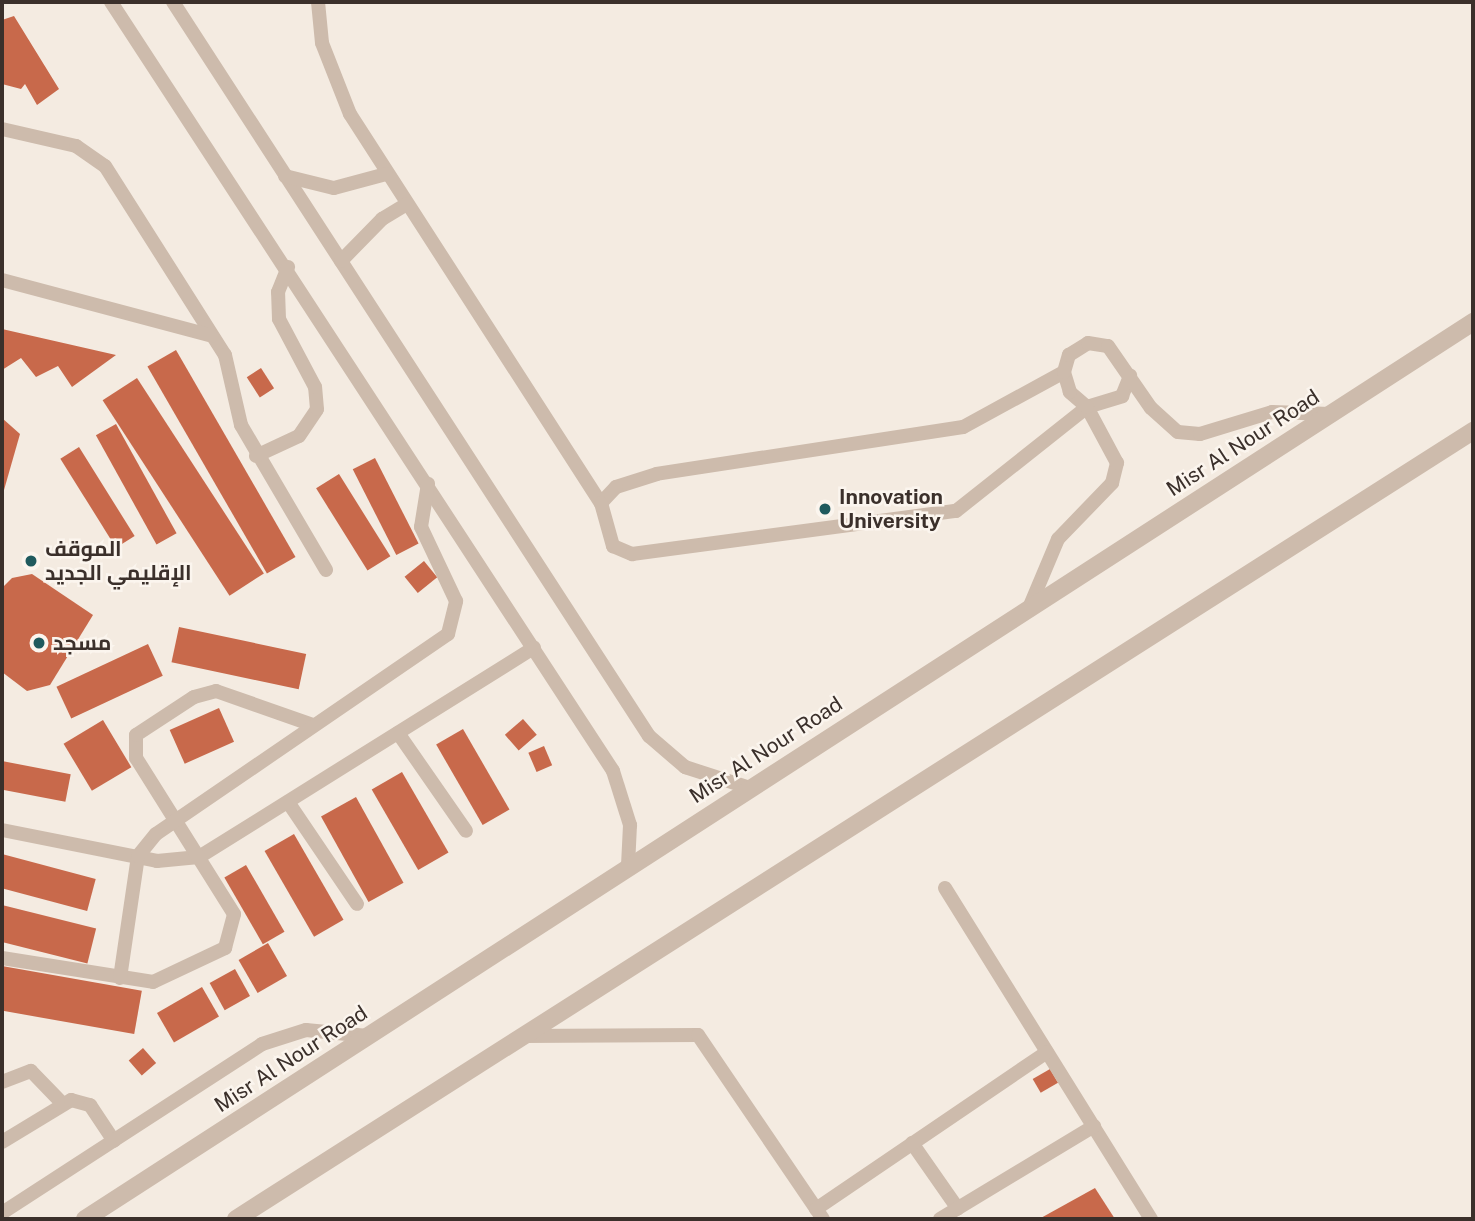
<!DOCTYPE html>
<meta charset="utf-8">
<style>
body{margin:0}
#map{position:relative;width:1475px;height:1221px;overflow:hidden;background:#f4ebe1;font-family:"Public Sans",Cairo,sans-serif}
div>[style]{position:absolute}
.building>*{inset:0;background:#c8694b;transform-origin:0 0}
.service>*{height:14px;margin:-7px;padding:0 7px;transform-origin:7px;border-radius:7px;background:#cdbbac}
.tertiary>*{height:18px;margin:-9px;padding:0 9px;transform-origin:9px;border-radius:9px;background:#cdbbac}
.dots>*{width:19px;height:19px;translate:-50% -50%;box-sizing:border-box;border:4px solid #fbf5ee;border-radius:50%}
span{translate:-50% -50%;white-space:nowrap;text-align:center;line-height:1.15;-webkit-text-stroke:5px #fbf5ee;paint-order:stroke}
.street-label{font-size:21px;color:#3b302b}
.poi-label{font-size:21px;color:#3b302b;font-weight:700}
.left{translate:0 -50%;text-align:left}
.frame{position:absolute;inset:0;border:4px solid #3b302b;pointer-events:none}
</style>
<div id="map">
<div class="building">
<div style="clip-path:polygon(14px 16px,59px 89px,37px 105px,25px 84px,21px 89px,2px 84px,2px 20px)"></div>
<div style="clip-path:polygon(2px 329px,116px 355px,72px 387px,58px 366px,36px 377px,21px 358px,2px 370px)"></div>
<div style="left:176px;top:350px;width:239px;height:33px;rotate:60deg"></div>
<div style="left:261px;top:368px;width:24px;height:17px;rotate:57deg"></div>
<div style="left:137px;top:378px;width:233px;height:41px;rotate:57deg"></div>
<div style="clip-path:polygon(2px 418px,20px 434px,2px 497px)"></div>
<div style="left:116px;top:424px;width:125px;height:23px;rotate:61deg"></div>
<div style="left:79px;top:447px;width:105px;height:22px;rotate:58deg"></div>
<div style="left:375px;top:458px;width:96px;height:25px;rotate:63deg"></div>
<div style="left:339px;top:474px;width:97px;height:27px;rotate:58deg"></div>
<div style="left:424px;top:561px;width:21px;height:25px;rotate:51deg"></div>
<div style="clip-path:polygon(32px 574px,93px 615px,50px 685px,27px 691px,2px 672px,2px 588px,12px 578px)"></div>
<div style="left:179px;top:627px;width:130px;height:36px;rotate:12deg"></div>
<div style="left:148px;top:644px;width:35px;height:101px;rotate:65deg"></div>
<div style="left:219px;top:708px;width:37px;height:54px;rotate:66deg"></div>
<div style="left:523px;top:719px;width:21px;height:24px;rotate:49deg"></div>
<div style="left:103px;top:720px;width:55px;height:46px;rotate:59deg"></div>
<div style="left:463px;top:729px;width:93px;height:31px;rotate:60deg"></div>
<div style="left:544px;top:746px;width:21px;height:17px;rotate:67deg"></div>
<div style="left:2px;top:761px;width:70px;height:28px;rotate:11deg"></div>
<div style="left:402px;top:772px;width:93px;height:35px;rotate:60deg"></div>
<div style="left:356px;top:797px;width:98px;height:40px;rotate:61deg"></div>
<div style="left:294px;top:834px;width:99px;height:34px;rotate:60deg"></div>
<div style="left:2px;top:854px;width:97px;height:33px;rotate:15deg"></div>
<div style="left:246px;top:865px;width:77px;height:25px;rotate:60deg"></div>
<div style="left:2px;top:905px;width:97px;height:36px;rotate:14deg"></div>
<div style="left:268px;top:943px;width:38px;height:34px;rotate:60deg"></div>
<div style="left:2px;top:966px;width:142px;height:44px;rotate:10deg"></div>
<div style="left:235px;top:969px;width:31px;height:29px;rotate:61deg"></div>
<div style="left:202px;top:987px;width:34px;height:52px;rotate:60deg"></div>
<div style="left:143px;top:1048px;width:20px;height:19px;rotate:49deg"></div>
<div style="left:1050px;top:1069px;width:16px;height:20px;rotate:60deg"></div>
<div style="clip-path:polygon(1095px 1188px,1115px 1219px,1039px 1219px)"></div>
</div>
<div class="service">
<div style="left:111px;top:2px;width:918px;rotate:56.86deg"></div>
<div style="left:613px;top:771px;width:57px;rotate:72.5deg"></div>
<div style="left:630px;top:825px;width:41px;rotate:92.8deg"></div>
<div style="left:173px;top:2px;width:875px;rotate:57.04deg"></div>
<div style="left:649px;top:736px;width:48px;rotate:40.7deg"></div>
<div style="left:685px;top:767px;width:68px;rotate:17.9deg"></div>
<div style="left:318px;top:2px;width:41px;rotate:84.4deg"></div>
<div style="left:322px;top:43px;width:76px;rotate:68.5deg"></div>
<div style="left:350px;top:114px;width:463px;rotate:57.2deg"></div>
<div style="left:2px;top:129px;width:76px;rotate:12.9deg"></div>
<div style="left:76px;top:146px;width:35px;rotate:35deg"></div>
<div style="left:105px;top:166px;width:224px;rotate:57.6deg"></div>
<div style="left:225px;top:355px;width:72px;rotate:77.1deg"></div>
<div style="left:241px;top:425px;width:168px;rotate:59.6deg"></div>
<div style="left:285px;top:176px;width:50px;rotate:13.8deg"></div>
<div style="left:334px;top:188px;width:54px;rotate:-15.1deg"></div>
<div style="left:341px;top:261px;width:59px;rotate:-45.7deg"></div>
<div style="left:382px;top:219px;width:29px;rotate:-31deg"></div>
<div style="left:2px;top:280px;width:217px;rotate:14.9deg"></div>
<div style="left:1064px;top:372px;width:115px;rotate:151.4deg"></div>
<div style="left:963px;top:427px;width:310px;rotate:171.3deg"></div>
<div style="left:657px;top:474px;width:43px;rotate:162.4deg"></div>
<div style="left:616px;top:487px;width:22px;rotate:133deg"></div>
<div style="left:601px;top:503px;width:45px;rotate:74.4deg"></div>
<div style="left:613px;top:546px;width:21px;rotate:23deg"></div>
<div style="left:632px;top:554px;width:327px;rotate:-7.6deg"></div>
<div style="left:956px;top:511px;width:167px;rotate:-38.4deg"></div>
<div style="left:1087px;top:407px;width:37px;rotate:-17deg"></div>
<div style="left:1122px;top:396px;width:22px;rotate:-68deg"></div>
<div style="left:256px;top:456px;width:47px;rotate:-24.9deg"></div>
<div style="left:299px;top:436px;width:32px;rotate:-56deg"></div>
<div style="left:317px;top:409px;width:22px;rotate:-95deg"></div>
<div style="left:315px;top:387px;width:77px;rotate:-117.9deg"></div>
<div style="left:279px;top:319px;width:27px;rotate:-92deg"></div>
<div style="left:278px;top:292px;width:27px;rotate:-68deg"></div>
<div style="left:1029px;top:608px;width:75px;rotate:-67.2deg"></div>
<div style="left:1058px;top:539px;width:78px;rotate:-46deg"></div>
<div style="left:1112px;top:483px;width:21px;rotate:-76deg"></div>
<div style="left:1117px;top:463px;width:64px;rotate:-118.2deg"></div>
<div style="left:1087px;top:407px;width:23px;rotate:-139deg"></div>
<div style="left:1070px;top:392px;width:21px;rotate:-107deg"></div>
<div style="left:1064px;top:372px;width:18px;rotate:-74deg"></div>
<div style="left:1069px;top:355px;width:22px;rotate:-32deg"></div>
<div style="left:1088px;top:343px;width:20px;rotate:9deg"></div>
<div style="left:1108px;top:346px;width:75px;rotate:55.3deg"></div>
<div style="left:1151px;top:408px;width:36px;rotate:42deg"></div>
<div style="left:1178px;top:432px;width:22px;rotate:5deg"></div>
<div style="left:1200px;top:434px;width:75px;rotate:-17deg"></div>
<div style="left:1272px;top:412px;width:58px;rotate:2deg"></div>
<div style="left:398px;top:733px;width:119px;rotate:55.2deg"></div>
<div style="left:288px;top:802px;width:123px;rotate:55.9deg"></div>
<div style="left:2px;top:830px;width:158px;rotate:11.3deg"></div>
<div style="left:157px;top:861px;width:42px;rotate:-5.4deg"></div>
<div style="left:199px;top:857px;width:395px;rotate:-32deg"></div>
<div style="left:945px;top:888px;width:390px;rotate:58.1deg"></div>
<div style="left:2px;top:958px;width:153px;rotate:9deg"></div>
<div style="left:153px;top:982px;width:80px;rotate:-25.3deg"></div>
<div style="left:225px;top:948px;width:35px;rotate:-75deg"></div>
<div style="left:234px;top:914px;width:184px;rotate:-122.1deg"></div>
<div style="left:136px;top:758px;width:23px;rotate:-90deg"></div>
<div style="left:136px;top:735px;width:69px;rotate:-33.2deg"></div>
<div style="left:194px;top:697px;width:23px;rotate:-15deg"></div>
<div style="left:216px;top:691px;width:103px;rotate:19.3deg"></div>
<div style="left:120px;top:978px;width:123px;rotate:-81.6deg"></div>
<div style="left:138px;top:856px;width:28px;rotate:-51deg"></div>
<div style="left:156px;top:834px;width:354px;rotate:-34.4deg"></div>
<div style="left:448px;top:634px;width:34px;rotate:-76deg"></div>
<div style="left:456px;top:601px;width:82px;rotate:-115.3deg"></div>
<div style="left:421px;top:527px;width:44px;rotate:-80.8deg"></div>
<div style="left:523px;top:1036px;width:175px;rotate:-0.3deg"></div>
<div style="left:698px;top:1035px;width:222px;rotate:55.8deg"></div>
<div style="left:2px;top:1082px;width:31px;rotate:-21deg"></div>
<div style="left:31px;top:1071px;width:45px;rotate:45.9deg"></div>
<div style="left:2px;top:1142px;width:81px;rotate:-31.3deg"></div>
<div style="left:71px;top:1100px;width:20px;rotate:15deg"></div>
<div style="left:90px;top:1105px;width:43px;rotate:56.3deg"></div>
<div style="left:912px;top:1143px;width:80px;rotate:55.1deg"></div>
<div style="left:816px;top:1209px;width:279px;rotate:-34.2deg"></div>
<div style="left:2px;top:1213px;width:310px;rotate:-33deg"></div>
<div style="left:262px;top:1044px;width:46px;rotate:-17.7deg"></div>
<div style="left:306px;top:1030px;width:62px;rotate:5.5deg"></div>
<div style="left:940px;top:1219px;width:180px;rotate:-31.1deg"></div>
</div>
<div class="tertiary">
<div style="left:85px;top:1219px;width:1653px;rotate:-32.87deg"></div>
<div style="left:236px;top:1219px;width:1467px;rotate:-32.5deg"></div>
</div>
<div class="dots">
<div style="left:825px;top:509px;background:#1f5a5e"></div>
<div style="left:31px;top:561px;background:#1f5a5e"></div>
<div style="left:39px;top:643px;background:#1f5a5e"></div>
</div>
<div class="street-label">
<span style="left:1243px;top:443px;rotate:-33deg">Misr Al Nour Road</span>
<span style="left:766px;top:750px;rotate:-33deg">Misr Al Nour Road</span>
<span style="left:291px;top:1059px;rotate:-33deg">Misr Al Nour Road</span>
</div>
<div class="poi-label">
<span class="left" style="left:839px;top:509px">Innovation<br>University</span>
<span class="left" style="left:45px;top:561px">الموقف<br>الإقليمي الجديد</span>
<span class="left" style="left:53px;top:643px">مسجد</span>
</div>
<div class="frame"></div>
</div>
